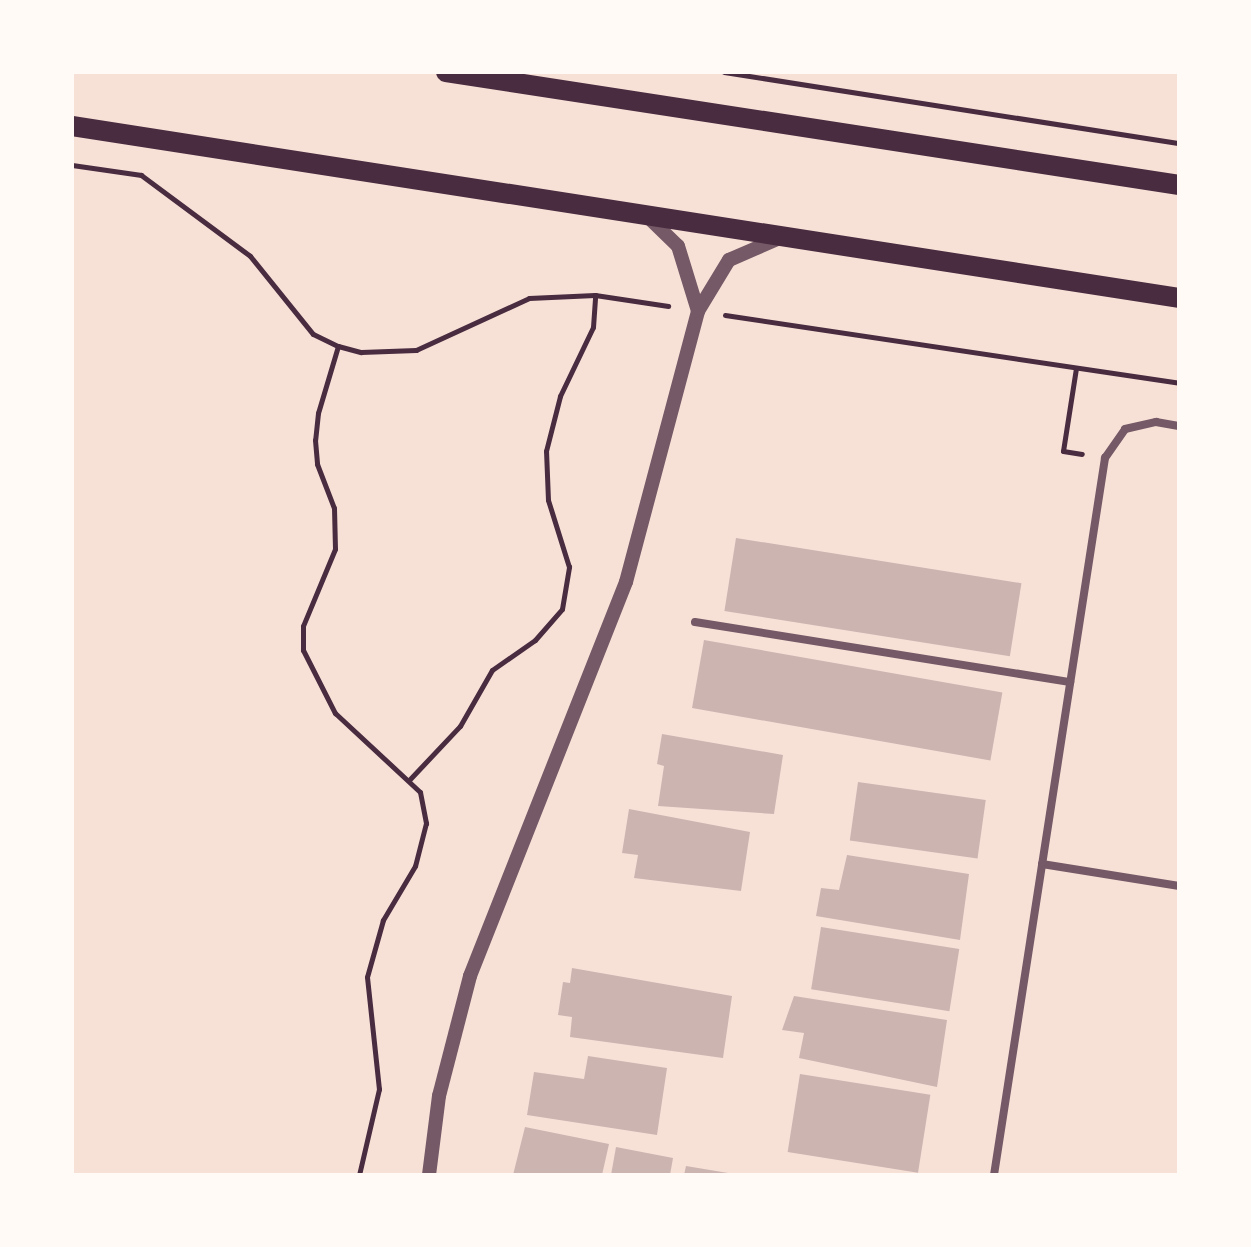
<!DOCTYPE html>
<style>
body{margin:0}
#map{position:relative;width:1251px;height:1247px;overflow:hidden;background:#f7e1d7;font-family:"Crimson Pro",serif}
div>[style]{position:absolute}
.building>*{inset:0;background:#ccb4b1;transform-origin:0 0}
.path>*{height:5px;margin:-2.5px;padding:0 2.5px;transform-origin:2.5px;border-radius:2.5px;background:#4a2c40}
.minor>*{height:8px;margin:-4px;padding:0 4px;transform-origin:4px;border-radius:4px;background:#755966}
.tertiary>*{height:14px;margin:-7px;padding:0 7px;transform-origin:7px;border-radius:7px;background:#755966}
.primary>*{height:20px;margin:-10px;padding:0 10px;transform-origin:10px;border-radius:10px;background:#4a2c40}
span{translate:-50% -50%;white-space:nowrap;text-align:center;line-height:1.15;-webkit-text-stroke:6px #fffaf5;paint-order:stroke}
.frame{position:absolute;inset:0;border:74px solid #fffaf5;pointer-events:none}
</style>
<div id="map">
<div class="building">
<div style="left:736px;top:538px;width:289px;height:74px;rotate:9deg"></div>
<div style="left:704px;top:640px;width:303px;height:69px;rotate:10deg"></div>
<div style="clip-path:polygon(662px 734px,783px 755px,774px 814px,658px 806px,664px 766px,657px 764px)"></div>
<div style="left:858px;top:782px;width:129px;height:59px;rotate:8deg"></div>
<div style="clip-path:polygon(629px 809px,750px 832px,741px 891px,634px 878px,638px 855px,622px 853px)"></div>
<div style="clip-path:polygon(847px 855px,969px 874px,960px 940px,816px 916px,821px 888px,839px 890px)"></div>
<div style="left:821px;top:927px;width:140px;height:63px;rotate:9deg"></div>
<div style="clip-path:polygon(572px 968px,732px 996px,723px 1058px,570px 1037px,572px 1017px,558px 1015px,563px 982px,570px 983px)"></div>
<div style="clip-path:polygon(794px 996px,947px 1020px,937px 1087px,799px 1058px,804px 1033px,782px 1030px)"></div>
<div style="clip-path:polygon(588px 1056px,667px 1068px,657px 1135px,527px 1115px,534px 1072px,584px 1079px)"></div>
<div style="left:800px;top:1074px;width:132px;height:79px;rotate:9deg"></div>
<div style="clip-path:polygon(525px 1127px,609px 1144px,602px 1175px,513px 1175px)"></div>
<div style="clip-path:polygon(616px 1147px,673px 1158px,670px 1175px,611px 1175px)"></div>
<div style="clip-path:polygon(686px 1166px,728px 1173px,728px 1175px,684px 1175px)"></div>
</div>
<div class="path">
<div style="left:724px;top:72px;width:461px;rotate:8.9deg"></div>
<div style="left:72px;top:165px;width:70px;rotate:8.2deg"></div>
<div style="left:141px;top:175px;width:136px;rotate:36.6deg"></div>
<div style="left:250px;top:256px;width:100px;rotate:51.1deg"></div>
<div style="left:313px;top:334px;width:28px;rotate:26deg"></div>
<div style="left:338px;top:346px;width:24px;rotate:15deg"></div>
<div style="left:361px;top:352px;width:55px;rotate:-2.1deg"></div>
<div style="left:416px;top:350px;width:124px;rotate:-24.7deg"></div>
<div style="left:529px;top:298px;width:66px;rotate:-2.6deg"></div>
<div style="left:595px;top:295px;width:74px;rotate:8.6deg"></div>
<div style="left:725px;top:315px;width:459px;rotate:8.5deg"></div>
<div style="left:338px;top:346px;width:70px;rotate:106.6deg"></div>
<div style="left:318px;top:413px;width:27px;rotate:96deg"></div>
<div style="left:315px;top:440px;width:24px;rotate:85deg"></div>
<div style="left:317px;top:464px;width:47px;rotate:68.9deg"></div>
<div style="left:334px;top:508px;width:41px;rotate:88.6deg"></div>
<div style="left:335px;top:549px;width:83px;rotate:112.6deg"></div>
<div style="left:303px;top:626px;width:24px;rotate:90deg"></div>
<div style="left:303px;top:650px;width:71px;rotate:63.1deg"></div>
<div style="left:335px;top:713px;width:116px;rotate:42.9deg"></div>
<div style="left:420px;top:792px;width:32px;rotate:79deg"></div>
<div style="left:426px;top:823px;width:44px;rotate:104.3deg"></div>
<div style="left:415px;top:866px;width:63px;rotate:120.7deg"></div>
<div style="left:383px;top:920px;width:59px;rotate:105.7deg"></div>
<div style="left:367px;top:977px;width:113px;rotate:83.9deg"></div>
<div style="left:379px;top:1089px;width:88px;rotate:103.1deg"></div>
<div style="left:1076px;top:368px;width:84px;rotate:98.9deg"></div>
<div style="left:1063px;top:451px;width:19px;rotate:9deg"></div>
<div style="left:410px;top:779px;width:73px;rotate:-46.7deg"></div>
<div style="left:460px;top:726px;width:64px;rotate:-60.3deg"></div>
<div style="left:492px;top:670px;width:52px;rotate:-34.9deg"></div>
<div style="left:535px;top:640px;width:41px;rotate:-48.9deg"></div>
<div style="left:562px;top:609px;width:43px;rotate:-80.5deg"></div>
<div style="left:569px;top:567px;width:70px;rotate:-107.4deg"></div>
<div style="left:548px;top:500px;width:49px;rotate:-92.3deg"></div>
<div style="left:546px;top:451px;width:57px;rotate:-75.7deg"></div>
<div style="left:560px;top:396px;width:76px;rotate:-64.4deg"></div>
<div style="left:593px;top:327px;width:32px;rotate:-86deg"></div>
</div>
<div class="minor">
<div style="left:695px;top:622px;width:380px;rotate:9.1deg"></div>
<div style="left:1042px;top:864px;width:139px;rotate:9.1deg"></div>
<div style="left:994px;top:1175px;width:726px;rotate:-81.2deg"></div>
<div style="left:1105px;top:458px;width:35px;rotate:-55deg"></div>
<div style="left:1125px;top:429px;width:32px;rotate:-13deg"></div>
<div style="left:1156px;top:422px;width:23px;rotate:10deg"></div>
</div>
<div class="tertiary">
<div style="left:647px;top:216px;width:43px;rotate:44.1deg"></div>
<div style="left:678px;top:246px;width:68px;rotate:72.9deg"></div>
<div style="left:429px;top:1175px;width:80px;rotate:-82.8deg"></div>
<div style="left:439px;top:1096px;width:124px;rotate:-75.5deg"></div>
<div style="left:470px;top:976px;width:424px;rotate:-68.4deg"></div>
<div style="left:626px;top:582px;width:280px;rotate:-75.1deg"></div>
<div style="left:698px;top:311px;width:60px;rotate:-58.7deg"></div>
<div style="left:729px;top:260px;width:58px;rotate:-23.5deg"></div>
</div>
<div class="primary">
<div style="left:446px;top:72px;width:742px;rotate:8.76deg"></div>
<div style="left:72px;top:126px;width:1120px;rotate:8.83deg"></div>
</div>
<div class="frame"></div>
</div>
